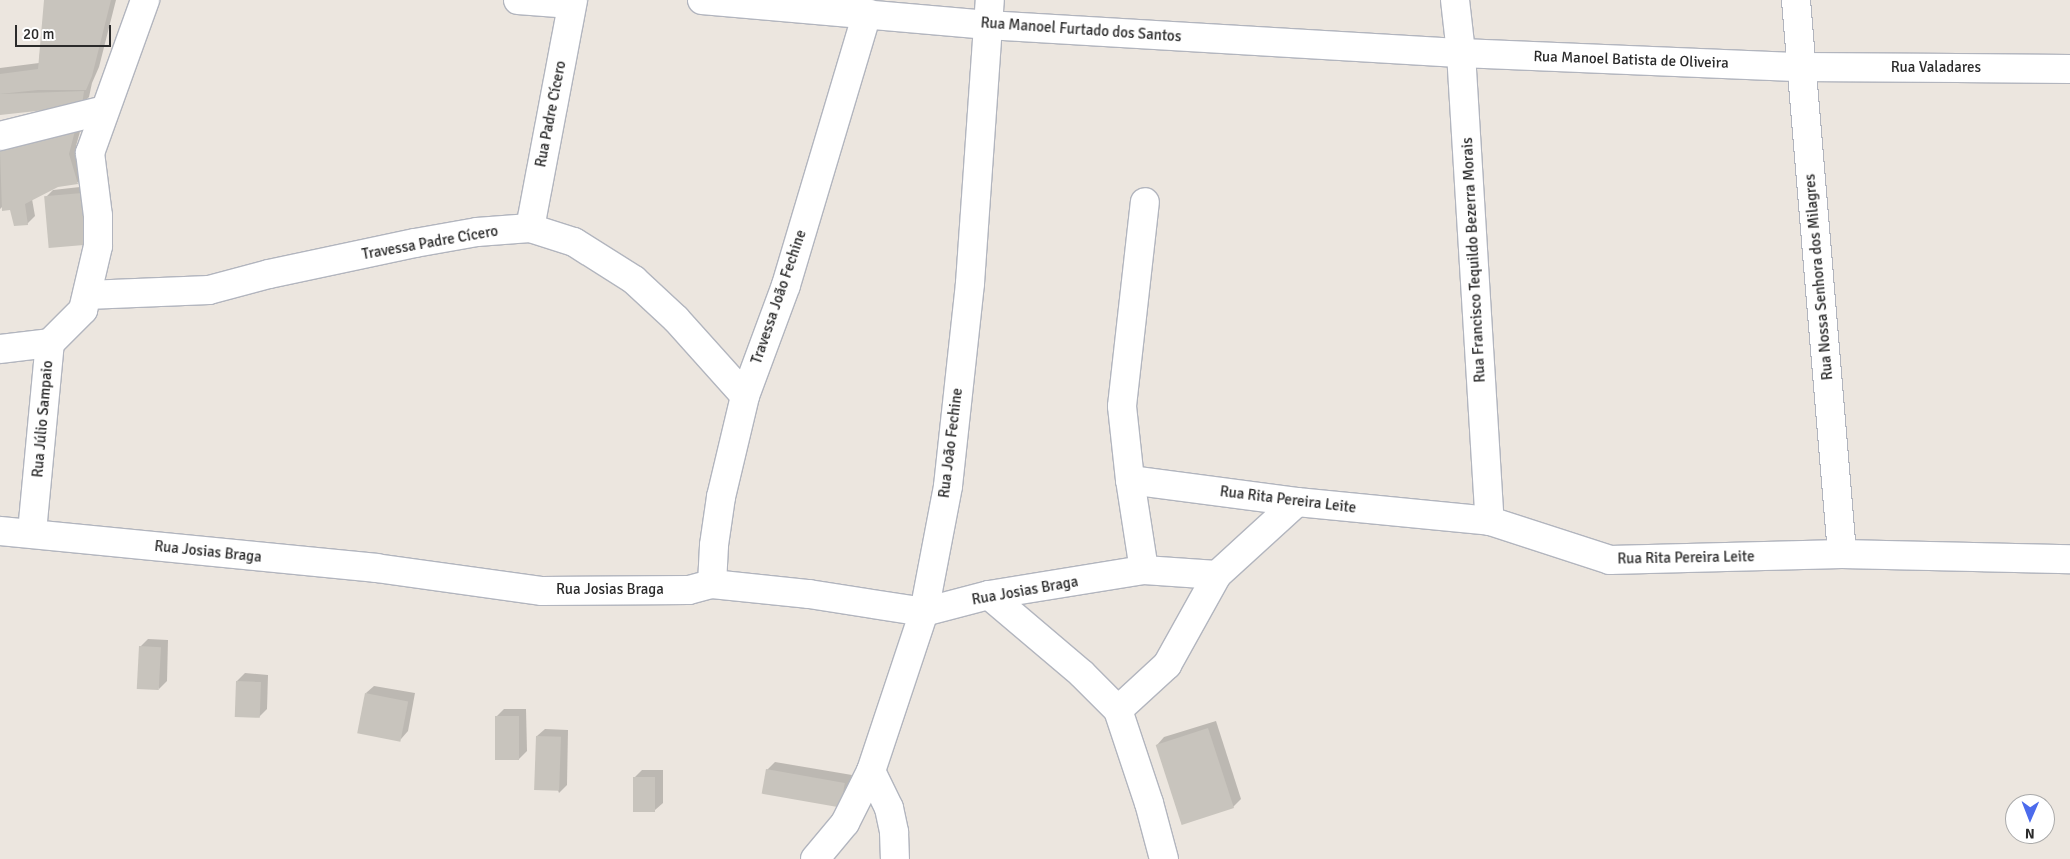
<!DOCTYPE html>
<meta charset="utf-8">
<style>
body{margin:0}
#map{position:relative;width:2070px;height:859px;overflow:hidden;background:#ece6df;font-family:Signika,sans-serif}
div>[style]{position:absolute}
.shadow>*{inset:0;background:#0003}
.building>*{inset:0;background:#c8c4bd;transform-origin:0 0}
.roads{filter:drop-shadow(1px 0 #b2b5be) drop-shadow(-1px 0 #b2b5be) drop-shadow(0 1px #b2b5be) drop-shadow(0 -1px #b2b5be)}
.minor>*{height:28px;margin:-14px;padding:0 14px;transform-origin:14px;border-radius:14px;background:#fff}
span{translate:-50% -50%;white-space:nowrap;text-align:center;line-height:1.15;-webkit-text-stroke:5px #fff;paint-order:stroke}
.street-label{font-size:15px;color:#2b2b2b}
.north{position:absolute;left:2005px;top:794px;width:50px;height:50px;box-sizing:border-box;background:#fff;border:1px solid #aaa;border-radius:50%;rotate:181deg;font-size:14px;font-weight:700;line-height:20px;text-align:center;color:#2b2b2b}
.north::after{content:'';display:block;margin:auto;width:18px;height:22px;background:#4c6bec;clip-path:polygon(50% 0,100% 100%,50% 72%,0 100%)}
.scale{position:absolute;left:15px;top:25px;width:96px;height:22px;box-sizing:border-box;border:2px solid #2b2b2b;border-top:0;padding-left:6px;font-size:15px;line-height:18px;white-space:nowrap;color:#2b2b2b;-webkit-text-stroke:4px #fff;paint-order:stroke}
</style>
<div id="map">
<div class="shadow">
<div style="clip-path:polygon(45px 0,116px 0,99px 67px,92px 83px,89px 97px,81px 105px,0 114px,0 68px,39px 63px)"></div>
<div style="clip-path:polygon(83px 121px,76px 146px,85px 175px,78px 182px,57px 185px,32px 199px,35px 216px,27px 224px,11px 208px,3px 206px,0 209px,0 144px)"></div>
<div style="clip-path:polygon(89px 186px,94px 236px,46px 197px,53px 190px)"></div>
<div style="clip-path:polygon(148px 639px,168px 640px,167px 681px,159px 689px,140px 647px)"></div>
<div style="clip-path:polygon(245px 673px,268px 675px,267px 709px,259px 717px,237px 681px)"></div>
<div style="clip-path:polygon(374px 686px,415px 693px,408px 731px,401px 739px,366px 693px)"></div>
<div style="clip-path:polygon(504px 709px,526px 709px,527px 751px,519px 759px,496px 717px)"></div>
<div style="clip-path:polygon(1216px 721px,1241px 799px,1233px 807px,1157px 745px,1164px 737px)"></div>
<div style="clip-path:polygon(545px 729px,568px 730px,567px 785px,559px 793px,537px 736px)"></div>
<div style="clip-path:polygon(775px 762px,852px 775px,848px 798px,763px 792px,767px 770px)"></div>
<div style="clip-path:polygon(642px 770px,663px 770px,663px 803px,655px 810px,634px 778px)"></div>
</div>
<div class="building">
<div style="clip-path:polygon(44px 0,111px 0,92px 76px,86px 90px,38px 90px,0 94px,0 74px,38px 69px)"></div>
<div style="clip-path:polygon(84px 91px,82px 106px,0 115px,0 94px)"></div>
<div style="clip-path:polygon(76px 127px,69px 154px,78px 184px,58px 187px,25px 204px,28px 225px,14px 226px,10px 210px,2px 211px,0 151px)"></div>
<div style="left:82px;top:193px;width:52px;height:38px;rotate:85deg"></div>
<div style="left:139px;top:646px;width:22px;height:43px;rotate:3deg"></div>
<div style="left:236px;top:681px;width:25px;height:36px;rotate:2deg"></div>
<div style="left:365px;top:693px;width:44px;height:41px;rotate:11deg"></div>
<div style="left:495px;top:716px;width:24px;height:44px"></div>
<div style="left:1208px;top:728px;width:84px;height:55px;rotate:72deg"></div>
<div style="left:536px;top:736px;width:25px;height:54px;rotate:2deg"></div>
<div style="left:766px;top:769px;width:80px;height:25px;rotate:10deg"></div>
<div style="left:633px;top:777px;width:22px;height:35px"></div>
</div>
<div class="roads">
<div class="minor">
<div style="left:518px;top:0;width:53px;rotate:4.3deg"></div>
<div style="left:702px;top:0;width:287px;rotate:5deg"></div>
<div style="left:988px;top:25px;width:474px;rotate:3.4deg"></div>
<div style="left:1461px;top:53px;width:340px;rotate:2.4deg"></div>
<div style="left:1801px;top:67px;width:269px;rotate:0.4deg"></div>
<div style="left:1455px;top:0;width:53px;rotate:83.5deg"></div>
<div style="left:1461px;top:53px;width:469px;rotate:86.5deg"></div>
<div style="left:1796px;top:0;width:556px;rotate:85.25deg"></div>
<div style="left:0;top:136px;width:107px;rotate:-14deg"></div>
<div style="left:530px;top:228px;width:232px;rotate:-79.3deg"></div>
<div style="left:87px;top:295px;width:122px;rotate:-2.3deg"></div>
<div style="left:209px;top:290px;width:62px;rotate:-14.9deg"></div>
<div style="left:269px;top:274px;width:149px;rotate:-12deg"></div>
<div style="left:415px;top:243px;width:63px;rotate:-10.1deg"></div>
<div style="left:477px;top:232px;width:53px;rotate:-4.3deg"></div>
<div style="left:530px;top:228px;width:46px;rotate:17.7deg"></div>
<div style="left:574px;top:242px;width:71px;rotate:32.3deg"></div>
<div style="left:634px;top:280px;width:57px;rotate:42.9deg"></div>
<div style="left:676px;top:319px;width:103px;rotate:48.1deg"></div>
<div style="left:0;top:349px;width:50px;rotate:-6.8deg"></div>
<div style="left:1130px;top:480px;width:168px;rotate:7.5deg"></div>
<div style="left:1297px;top:502px;width:194px;rotate:5.6deg"></div>
<div style="left:1490px;top:521px;width:126px;rotate:18deg"></div>
<div style="left:1610px;top:560px;width:232px;rotate:-1.5deg"></div>
<div style="left:1842px;top:554px;width:228px;rotate:1.3deg"></div>
<div style="left:0;top:531px;width:378px;rotate:5.6deg"></div>
<div style="left:376px;top:568px;width:168px;rotate:7.9deg"></div>
<div style="left:542px;top:591px;width:147px;rotate:-0.4deg"></div>
<div style="left:689px;top:590px;width:24px;rotate:-15deg"></div>
<div style="left:712px;top:584px;width:98px;rotate:5.9deg"></div>
<div style="left:809px;top:594px;width:116px;rotate:8.9deg"></div>
<div style="left:924px;top:612px;width:67px;rotate:-14.7deg"></div>
<div style="left:989px;top:595px;width:157px;rotate:-9.2deg"></div>
<div style="left:1144px;top:570px;width:73px;rotate:3.9deg"></div>
<div style="left:32px;top:532px;width:190px;rotate:-84.6deg"></div>
<div style="left:50px;top:343px;width:47px;rotate:-45deg"></div>
<div style="left:83px;top:310px;width:66px;rotate:-76.8deg"></div>
<div style="left:98px;top:246px;width:30px;rotate:-90deg"></div>
<div style="left:98px;top:216px;width:64px;rotate:-97.2deg"></div>
<div style="left:90px;top:153px;width:163px;rotate:-70.2deg"></div>
<div style="left:1144px;top:570px;width:91px;rotate:-98.8deg"></div>
<div style="left:1130px;top:480px;width:74px;rotate:-96.2deg"></div>
<div style="left:1122px;top:406px;width:205px;rotate:-83.6deg"></div>
<div style="left:712px;top:584px;width:39px;rotate:-87deg"></div>
<div style="left:714px;top:545px;width:49px;rotate:-81.7deg"></div>
<div style="left:721px;top:497px;width:104px;rotate:-76.6deg"></div>
<div style="left:745px;top:396px;width:118px;rotate:-69.7deg"></div>
<div style="left:786px;top:285px;width:284px;rotate:-73.4deg"></div>
<div style="left:989px;top:595px;width:122px;rotate:40.3deg"></div>
<div style="left:1082px;top:674px;width:51px;rotate:45deg"></div>
<div style="left:1118px;top:710px;width:98px;rotate:71.6deg"></div>
<div style="left:1149px;top:803px;width:58px;rotate:75deg"></div>
<div style="left:1118px;top:710px;width:67px;rotate:-42.6deg"></div>
<div style="left:1167px;top:665px;width:103px;rotate:-60.9deg"></div>
<div style="left:1217px;top:575px;width:108px;rotate:-42.4deg"></div>
<div style="left:871px;top:771px;width:41px;rotate:64.1deg"></div>
<div style="left:889px;top:808px;width:25px;rotate:78deg"></div>
<div style="left:894px;top:832px;width:27px;rotate:88deg"></div>
<div style="left:815px;top:859px;width:47px;rotate:-50.2deg"></div>
<div style="left:845px;top:823px;width:58px;rotate:-63.4deg"></div>
<div style="left:871px;top:771px;width:168px;rotate:-71.6deg"></div>
<div style="left:924px;top:612px;width:128px;rotate:-79.2deg"></div>
<div style="left:948px;top:486px;width:204px;rotate:-83.8deg"></div>
<div style="left:970px;top:283px;width:284px;rotate:-86deg"></div>
</div>
</div>
<div class="street-label">
<span style="left:1081px;top:30px;rotate:4deg">Rua Manoel Furtado dos Santos</span>
<span style="left:1631px;top:60px;rotate:2deg">Rua Manoel Batista de Oliveira</span>
<span style="left:1936px;top:68px">Rua Valadares</span>
<span style="left:551px;top:114px;rotate:-79deg">Rua Padre Cícero</span>
<span style="left:430px;top:243px;rotate:-10deg">Travessa Padre Cícero</span>
<span style="left:1474px;top:260px;rotate:-93deg">Rua Francisco Tequildo Bezerra Morais</span>
<span style="left:1819px;top:277px;rotate:-95deg">Rua Nossa Senhora dos Milagres</span>
<span style="left:779px;top:297px;rotate:-71deg">Travessa João Fechine</span>
<span style="left:43px;top:419px;rotate:-85deg">Rua Júlio Sampaio</span>
<span style="left:951px;top:443px;rotate:-83deg">Rua João Fechine</span>
<span style="left:1288px;top:500px;rotate:7deg">Rua Rita Pereira Leite</span>
<span style="left:208px;top:552px;rotate:6deg">Rua Josias Braga</span>
<span style="left:1686px;top:558px;rotate:-1deg">Rua Rita Pereira Leite</span>
<span style="left:610px;top:590px">Rua Josias Braga</span>
<span style="left:1025px;top:591px;rotate:-10deg">Rua Josias Braga</span>
</div>
<div class="north">N</div>
<div class="scale">20 m</div>
</div>
